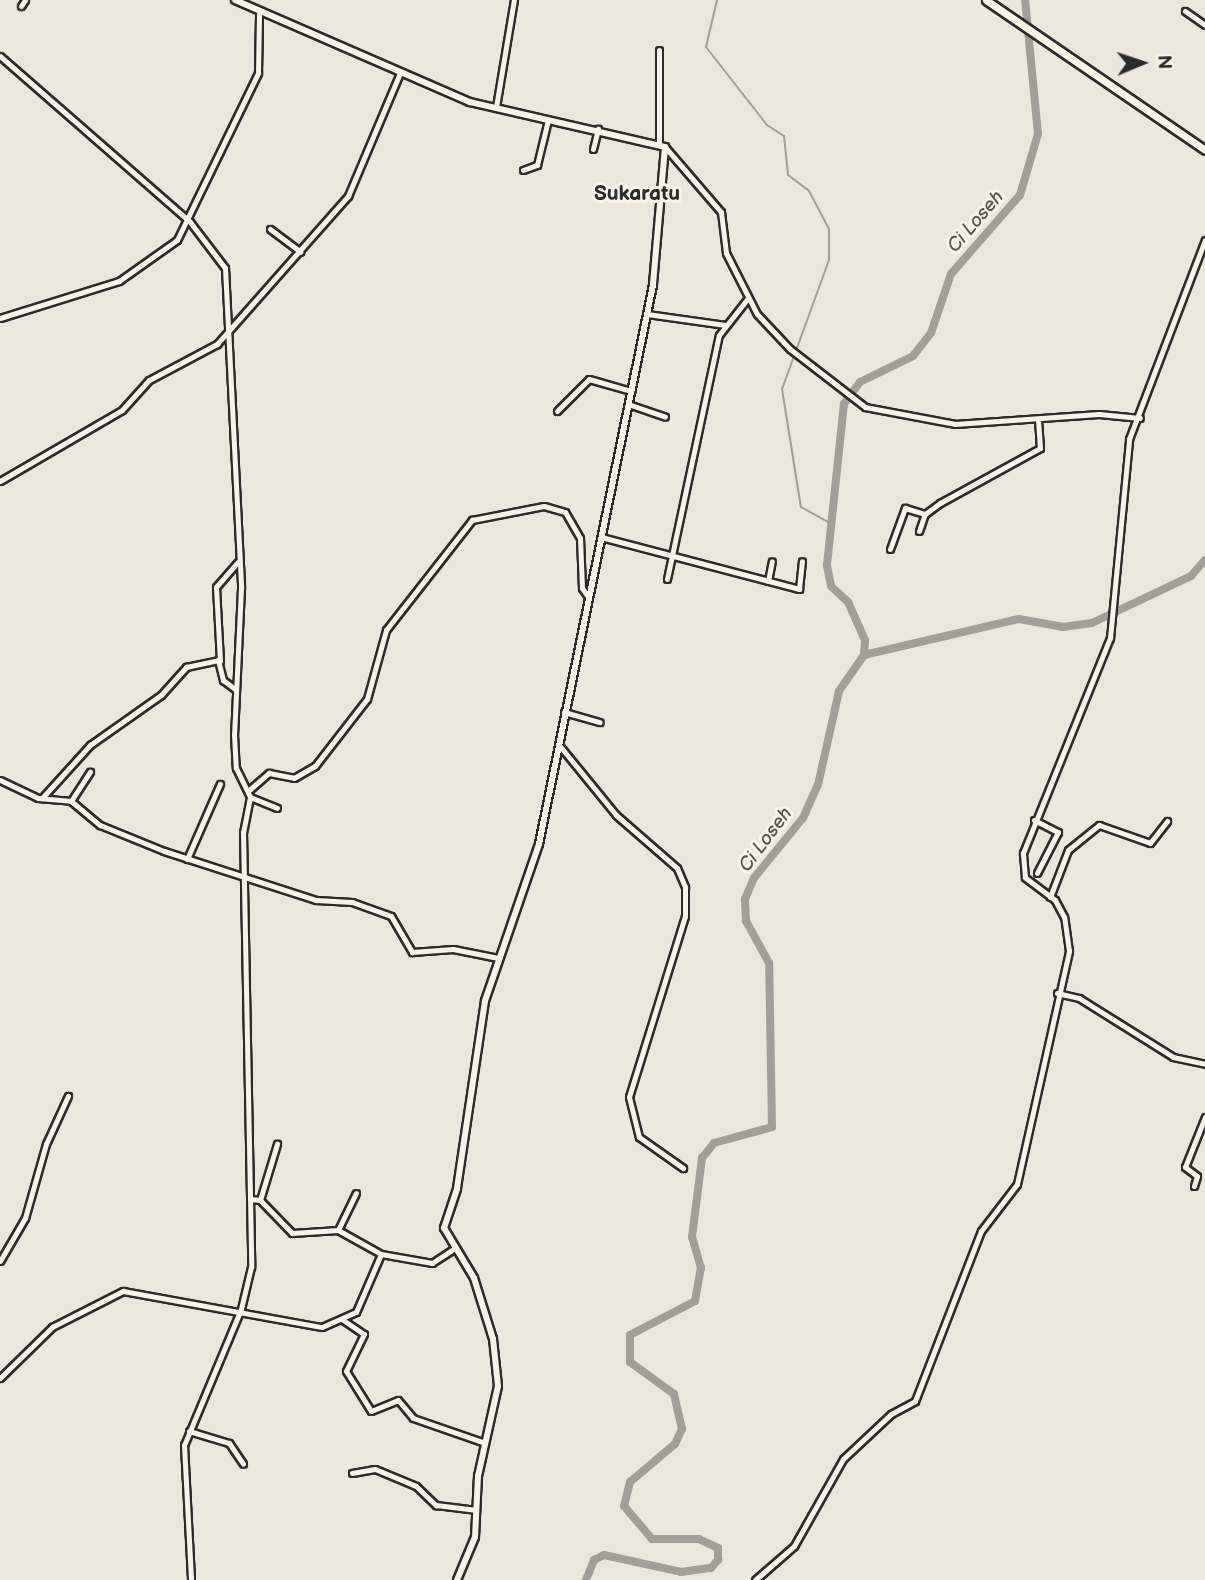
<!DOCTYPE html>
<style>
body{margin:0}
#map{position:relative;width:1205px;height:1580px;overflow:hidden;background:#ebe7dd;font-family:"Balsamiq Sans",sans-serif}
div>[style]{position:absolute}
.stream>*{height:2px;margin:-1px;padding:0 1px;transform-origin:1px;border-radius:1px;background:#a29f98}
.river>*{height:8px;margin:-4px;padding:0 4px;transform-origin:4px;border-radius:4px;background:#a29f98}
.roads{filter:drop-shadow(2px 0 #2b2b2b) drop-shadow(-2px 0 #2b2b2b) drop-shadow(0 2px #2b2b2b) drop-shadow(0 -2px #2b2b2b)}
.minor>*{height:5px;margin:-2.5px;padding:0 2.5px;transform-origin:2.5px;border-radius:2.5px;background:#f7f3e8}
.tertiary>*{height:6px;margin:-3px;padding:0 3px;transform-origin:3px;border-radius:3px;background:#f7f3e8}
.secondary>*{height:7px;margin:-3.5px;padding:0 3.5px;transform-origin:3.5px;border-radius:3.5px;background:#f7f3e8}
span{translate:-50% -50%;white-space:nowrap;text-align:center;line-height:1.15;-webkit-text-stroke:6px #f7f3e8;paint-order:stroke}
.water-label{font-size:19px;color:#555451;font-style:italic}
.quarter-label{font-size:21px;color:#2b2b2b;font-weight:700}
.north{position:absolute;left:1107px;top:28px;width:70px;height:70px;-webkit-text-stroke:5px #f7f3e8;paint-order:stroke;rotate:88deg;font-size:19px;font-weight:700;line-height:28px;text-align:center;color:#2b2b2b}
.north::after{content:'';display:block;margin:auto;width:24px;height:32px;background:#2b2b2b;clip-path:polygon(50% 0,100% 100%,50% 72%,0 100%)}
</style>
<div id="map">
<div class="stream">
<div style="left:717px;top:0;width:48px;rotate:103.2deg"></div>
<div style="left:706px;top:47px;width:99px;rotate:52deg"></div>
<div style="left:767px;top:125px;width:20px;rotate:33deg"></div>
<div style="left:784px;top:136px;width:39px;rotate:84deg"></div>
<div style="left:788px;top:175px;width:26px;rotate:37deg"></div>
<div style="left:809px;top:191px;width:43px;rotate:62.2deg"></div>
<div style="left:829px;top:229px;width:31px;rotate:90deg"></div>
<div style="left:829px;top:260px;width:137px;rotate:110deg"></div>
<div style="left:782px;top:389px;width:120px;rotate:80.9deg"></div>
<div style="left:801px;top:507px;width:33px;rotate:29deg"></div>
</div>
<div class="river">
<div style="left:864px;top:655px;width:159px;rotate:-13.1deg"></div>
<div style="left:1019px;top:619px;width:45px;rotate:10.3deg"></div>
<div style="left:1063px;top:627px;width:29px;rotate:-8deg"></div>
<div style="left:1092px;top:623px;width:110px;rotate:-25.4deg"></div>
<div style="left:1191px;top:576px;width:21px;rotate:-49deg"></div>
<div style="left:586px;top:1580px;width:22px;rotate:-68deg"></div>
<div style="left:594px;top:1560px;width:11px;rotate:-27deg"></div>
<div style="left:604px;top:1555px;width:79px;rotate:12.4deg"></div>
<div style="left:681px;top:1572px;width:30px;rotate:-8deg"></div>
<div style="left:711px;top:1568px;width:11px;rotate:-49deg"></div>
<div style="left:718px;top:1560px;width:12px;rotate:-90deg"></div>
<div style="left:718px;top:1548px;width:21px;rotate:-155deg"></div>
<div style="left:699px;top:1539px;width:47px;rotate:180deg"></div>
<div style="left:652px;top:1539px;width:43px;rotate:-130.3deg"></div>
<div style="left:624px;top:1506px;width:25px;rotate:-76deg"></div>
<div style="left:630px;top:1482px;width:59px;rotate:-40.2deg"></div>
<div style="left:675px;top:1444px;width:17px;rotate:-65deg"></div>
<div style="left:682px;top:1429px;width:36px;rotate:-103deg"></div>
<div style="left:674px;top:1394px;width:54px;rotate:-144deg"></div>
<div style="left:630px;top:1362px;width:27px;rotate:-90deg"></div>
<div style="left:630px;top:1335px;width:73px;rotate:-27.6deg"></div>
<div style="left:695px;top:1301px;width:34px;rotate:-80deg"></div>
<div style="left:701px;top:1268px;width:32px;rotate:-106deg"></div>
<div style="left:692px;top:1237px;width:80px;rotate:-82.8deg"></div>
<div style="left:702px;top:1158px;width:19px;rotate:-51deg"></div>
<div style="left:714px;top:1143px;width:60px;rotate:-15.4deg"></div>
<div style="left:772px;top:1127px;width:164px;rotate:-91deg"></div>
<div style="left:769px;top:963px;width:48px;rotate:-118.7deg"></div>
<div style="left:746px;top:921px;width:22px;rotate:-93deg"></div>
<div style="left:745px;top:899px;width:23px;rotate:-67deg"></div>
<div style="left:754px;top:878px;width:77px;rotate:-50.8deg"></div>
<div style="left:803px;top:818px;width:36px;rotate:-66deg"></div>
<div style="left:818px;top:785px;width:96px;rotate:-77.4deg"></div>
<div style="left:839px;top:691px;width:44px;rotate:-55.2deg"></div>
<div style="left:864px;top:655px;width:15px;rotate:-86deg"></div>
<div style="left:865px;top:640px;width:42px;rotate:-114.1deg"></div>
<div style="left:848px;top:602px;width:23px;rotate:-137deg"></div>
<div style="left:831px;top:586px;width:21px;rotate:-101deg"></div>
<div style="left:827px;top:565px;width:162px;rotate:-84deg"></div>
<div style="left:844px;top:404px;width:27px;rotate:-54deg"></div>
<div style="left:860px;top:382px;width:59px;rotate:-26.1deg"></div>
<div style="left:913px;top:356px;width:29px;rotate:-52deg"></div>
<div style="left:931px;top:333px;width:62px;rotate:-71.3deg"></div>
<div style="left:951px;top:274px;width:105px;rotate:-48.9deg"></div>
<div style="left:1020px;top:195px;width:64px;rotate:-73.6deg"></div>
<div style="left:1038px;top:134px;width:135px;rotate:-95.5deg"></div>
</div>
<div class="roads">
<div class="minor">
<div style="left:21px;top:6px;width:7px;rotate:-56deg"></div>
<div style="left:1185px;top:11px;width:24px;rotate:35deg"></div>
<div style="left:0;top:56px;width:252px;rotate:41.1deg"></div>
<div style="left:190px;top:222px;width:58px;rotate:52.7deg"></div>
<div style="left:225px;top:268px;width:320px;rotate:87.1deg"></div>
<div style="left:241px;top:588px;width:146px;rotate:92.7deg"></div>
<div style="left:234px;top:734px;width:34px;rotate:87deg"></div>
<div style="left:236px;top:768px;width:32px;rotate:64deg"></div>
<div style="left:250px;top:797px;width:36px;rotate:101deg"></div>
<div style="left:243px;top:832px;width:435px;rotate:88.9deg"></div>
<div style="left:251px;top:1267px;width:43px;rotate:103.4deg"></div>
<div style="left:241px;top:1309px;width:147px;rotate:112.7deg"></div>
<div style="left:184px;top:1445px;width:135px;rotate:87deg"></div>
<div style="left:496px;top:107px;width:109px;rotate:-80.5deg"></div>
<div style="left:659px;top:143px;width:93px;rotate:-90deg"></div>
<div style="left:665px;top:147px;width:86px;rotate:49.3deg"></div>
<div style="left:721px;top:212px;width:41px;rotate:83deg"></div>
<div style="left:726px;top:253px;width:68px;rotate:63.1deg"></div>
<div style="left:757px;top:314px;width:48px;rotate:46.7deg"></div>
<div style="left:790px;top:349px;width:95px;rotate:37.7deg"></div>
<div style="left:865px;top:407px;width:92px;rotate:10.7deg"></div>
<div style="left:955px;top:424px;width:144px;rotate:-4deg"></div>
<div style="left:1099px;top:414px;width:41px;rotate:5.6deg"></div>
<div style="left:593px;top:149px;width:21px;rotate:-76deg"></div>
<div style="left:523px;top:170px;width:15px;rotate:-20deg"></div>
<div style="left:537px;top:165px;width:46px;rotate:-76.3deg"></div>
<div style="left:270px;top:229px;width:38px;rotate:37deg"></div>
<div style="left:647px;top:314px;width:79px;rotate:8deg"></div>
<div style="left:0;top:318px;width:125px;rotate:-17.3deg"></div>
<div style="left:119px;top:281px;width:71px;rotate:-35.3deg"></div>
<div style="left:177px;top:240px;width:186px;rotate:-64.1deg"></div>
<div style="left:258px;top:73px;width:59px;rotate:-89deg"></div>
<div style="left:628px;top:404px;width:39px;rotate:19deg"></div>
<div style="left:557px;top:411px;width:45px;rotate:-45deg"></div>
<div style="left:589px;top:379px;width:44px;rotate:15.9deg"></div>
<div style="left:0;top:481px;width:141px;rotate:-30.2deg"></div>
<div style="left:122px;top:410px;width:40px;rotate:-48deg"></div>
<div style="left:149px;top:380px;width:77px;rotate:-27.9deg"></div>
<div style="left:217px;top:344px;width:198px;rotate:-48.5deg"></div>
<div style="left:348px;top:196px;width:134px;rotate:-67.1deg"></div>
<div style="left:919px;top:531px;width:18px;rotate:-71deg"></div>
<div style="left:925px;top:514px;width:19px;rotate:-36deg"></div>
<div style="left:940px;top:503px;width:114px;rotate:-28.8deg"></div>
<div style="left:1040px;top:448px;width:29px;rotate:-94deg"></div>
<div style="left:601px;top:537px;width:205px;rotate:14.7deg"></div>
<div style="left:799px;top:589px;width:28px;rotate:-84deg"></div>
<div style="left:890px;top:549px;width:44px;rotate:-69.9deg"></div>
<div style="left:905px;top:508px;width:21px;rotate:17deg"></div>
<div style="left:667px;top:579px;width:249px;rotate:-78deg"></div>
<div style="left:719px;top:335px;width:47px;rotate:-51.9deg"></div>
<div style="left:768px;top:581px;width:20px;rotate:-79deg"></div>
<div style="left:220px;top:661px;width:74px;rotate:-93.1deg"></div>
<div style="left:216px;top:587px;width:33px;rotate:-49deg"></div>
<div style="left:564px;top:712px;width:37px;rotate:16deg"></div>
<div style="left:559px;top:745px;width:90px;rotate:50.8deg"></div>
<div style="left:616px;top:815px;width:81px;rotate:41deg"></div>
<div style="left:677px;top:868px;width:21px;rotate:67deg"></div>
<div style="left:685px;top:887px;width:29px;rotate:90deg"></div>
<div style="left:685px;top:916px;width:189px;rotate:107.2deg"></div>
<div style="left:629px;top:1097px;width:41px;rotate:76deg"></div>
<div style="left:639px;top:1137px;width:54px;rotate:35.2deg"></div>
<div style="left:0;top:780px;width:42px;rotate:25.3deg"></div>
<div style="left:38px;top:798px;width:33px;rotate:5deg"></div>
<div style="left:71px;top:801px;width:38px;rotate:40deg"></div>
<div style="left:100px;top:825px;width:69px;rotate:22.1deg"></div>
<div style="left:164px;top:851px;width:160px;rotate:17.9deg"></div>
<div style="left:316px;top:900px;width:36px;rotate:3deg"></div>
<div style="left:352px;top:902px;width:41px;rotate:19.7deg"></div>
<div style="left:391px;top:916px;width:42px;rotate:59.7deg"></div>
<div style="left:412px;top:952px;width:41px;rotate:-4.2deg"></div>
<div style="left:453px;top:949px;width:46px;rotate:11.3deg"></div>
<div style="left:248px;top:791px;width:28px;rotate:-41deg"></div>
<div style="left:269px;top:773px;width:25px;rotate:11deg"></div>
<div style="left:294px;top:778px;width:24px;rotate:-30deg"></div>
<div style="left:315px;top:766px;width:85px;rotate:-52.2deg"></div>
<div style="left:367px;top:699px;width:72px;rotate:-74.6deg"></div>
<div style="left:386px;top:630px;width:140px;rotate:-52deg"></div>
<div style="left:472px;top:520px;width:73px;rotate:-11deg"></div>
<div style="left:544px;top:506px;width:22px;rotate:16deg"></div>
<div style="left:565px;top:512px;width:30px;rotate:60deg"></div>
<div style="left:580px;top:538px;width:50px;rotate:87.7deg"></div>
<div style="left:582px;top:588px;width:12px;rotate:55deg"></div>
<div style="left:250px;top:797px;width:29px;rotate:22deg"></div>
<div style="left:42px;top:798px;width:72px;rotate:-47.8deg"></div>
<div style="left:90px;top:745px;width:87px;rotate:-35.2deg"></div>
<div style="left:161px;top:695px;width:38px;rotate:-48deg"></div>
<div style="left:186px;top:667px;width:33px;rotate:-12deg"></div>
<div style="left:218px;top:660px;width:21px;rotate:76deg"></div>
<div style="left:223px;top:680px;width:15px;rotate:37deg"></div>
<div style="left:71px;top:801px;width:35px;rotate:-57deg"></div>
<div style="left:1034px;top:820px;width:27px;rotate:27deg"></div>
<div style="left:1058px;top:832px;width:46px;rotate:117.1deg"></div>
<div style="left:187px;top:859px;width:82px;rotate:-66.3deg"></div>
<div style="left:1050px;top:897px;width:50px;rotate:-69deg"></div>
<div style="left:1068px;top:850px;width:40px;rotate:-39deg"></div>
<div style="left:1099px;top:825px;width:54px;rotate:19.4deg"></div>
<div style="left:1150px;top:843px;width:28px;rotate:-52deg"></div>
<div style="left:1057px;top:993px;width:23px;rotate:13deg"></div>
<div style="left:1079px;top:998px;width:111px;rotate:32.1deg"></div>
<div style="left:1173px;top:1057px;width:33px;rotate:12deg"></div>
<div style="left:1194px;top:1186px;width:10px;rotate:-73deg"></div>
<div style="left:1197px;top:1176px;width:15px;rotate:-143deg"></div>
<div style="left:1185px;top:1167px;width:54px;rotate:-68.2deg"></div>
<div style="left:250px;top:1199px;width:10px;rotate:6deg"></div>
<div style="left:260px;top:1200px;width:46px;rotate:45.9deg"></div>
<div style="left:292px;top:1233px;width:46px;rotate:-3.7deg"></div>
<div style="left:338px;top:1230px;width:49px;rotate:29.2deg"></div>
<div style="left:260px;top:1200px;width:59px;rotate:-73.1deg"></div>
<div style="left:338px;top:1230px;width:41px;rotate:-64.1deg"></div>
<div style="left:0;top:1261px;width:50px;rotate:-59.8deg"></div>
<div style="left:25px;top:1218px;width:77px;rotate:-74.2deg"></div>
<div style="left:46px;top:1144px;width:53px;rotate:-65.4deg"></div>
<div style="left:343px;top:1320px;width:25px;rotate:34deg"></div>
<div style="left:364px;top:1334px;width:41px;rotate:115.9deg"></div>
<div style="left:346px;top:1371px;width:47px;rotate:58deg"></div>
<div style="left:371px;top:1411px;width:29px;rotate:-22deg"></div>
<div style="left:398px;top:1400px;width:23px;rotate:50deg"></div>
<div style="left:413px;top:1418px;width:76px;rotate:19.1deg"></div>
<div style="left:0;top:1378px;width:73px;rotate:-44.4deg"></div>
<div style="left:52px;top:1327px;width:80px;rotate:-26.9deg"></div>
<div style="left:123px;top:1291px;width:202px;rotate:10.3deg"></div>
<div style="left:322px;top:1327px;width:37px;rotate:-24deg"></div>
<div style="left:356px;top:1312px;width:63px;rotate:-66.7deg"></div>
<div style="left:381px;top:1254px;width:52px;rotate:10deg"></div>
<div style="left:432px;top:1263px;width:24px;rotate:-33deg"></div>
<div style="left:189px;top:1431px;width:42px;rotate:16.7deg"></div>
<div style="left:229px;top:1443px;width:25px;rotate:56deg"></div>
<div style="left:352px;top:1473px;width:23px;rotate:-10deg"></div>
<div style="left:375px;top:1469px;width:44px;rotate:22.5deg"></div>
<div style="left:416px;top:1486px;width:28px;rotate:44deg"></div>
<div style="left:436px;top:1505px;width:39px;rotate:7deg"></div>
<div style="left:755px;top:1580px;width:52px;rotate:-41.1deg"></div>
<div style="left:794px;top:1546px;width:100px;rotate:-60.6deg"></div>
<div style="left:843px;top:1459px;width:66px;rotate:-43.2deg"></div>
<div style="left:891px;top:1414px;width:27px;rotate:-28deg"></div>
<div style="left:915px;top:1401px;width:182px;rotate:-68.8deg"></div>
<div style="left:981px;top:1231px;width:59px;rotate:-52.5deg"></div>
<div style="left:1017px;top:1184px;width:239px;rotate:-77.4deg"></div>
<div style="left:1069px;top:951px;width:34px;rotate:-98deg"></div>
<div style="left:1064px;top:917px;width:19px;rotate:-118deg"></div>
<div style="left:1055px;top:900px;width:38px;rotate:-143deg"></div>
<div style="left:1025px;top:877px;width:24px;rotate:-95deg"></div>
<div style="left:1023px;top:853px;width:232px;rotate:-68deg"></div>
<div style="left:1110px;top:638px;width:200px;rotate:-84.5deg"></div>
<div style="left:1129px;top:439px;width:213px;rotate:-69.1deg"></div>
</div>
<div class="tertiary">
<div style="left:235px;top:0;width:256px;rotate:23.5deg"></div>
<div style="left:470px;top:102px;width:200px;rotate:13deg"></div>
<div style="left:665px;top:147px;width:139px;rotate:95deg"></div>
<div style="left:653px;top:285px;width:571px;rotate:101.53deg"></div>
<div style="left:539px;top:844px;width:166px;rotate:109deg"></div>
<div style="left:485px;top:1001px;width:190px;rotate:98.5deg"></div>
<div style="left:457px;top:1189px;width:41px;rotate:108.4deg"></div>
<div style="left:444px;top:1228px;width:58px;rotate:59deg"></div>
<div style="left:474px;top:1278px;width:64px;rotate:72.7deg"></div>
<div style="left:493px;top:1339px;width:47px;rotate:83.9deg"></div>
<div style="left:498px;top:1386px;width:92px;rotate:102.5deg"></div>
<div style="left:478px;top:1476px;width:61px;rotate:92.8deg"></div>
<div style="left:475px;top:1537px;width:47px;rotate:112.7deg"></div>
</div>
<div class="secondary">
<div style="left:986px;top:0;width:265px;rotate:34.4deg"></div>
</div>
</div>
<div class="water-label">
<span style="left:976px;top:222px;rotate:-49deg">Ci Loseh</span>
<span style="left:766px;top:840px;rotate:-53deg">Ci Loseh</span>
</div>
<div class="quarter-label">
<span style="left:637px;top:194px">Sukaratu</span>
</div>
<div class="north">N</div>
</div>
